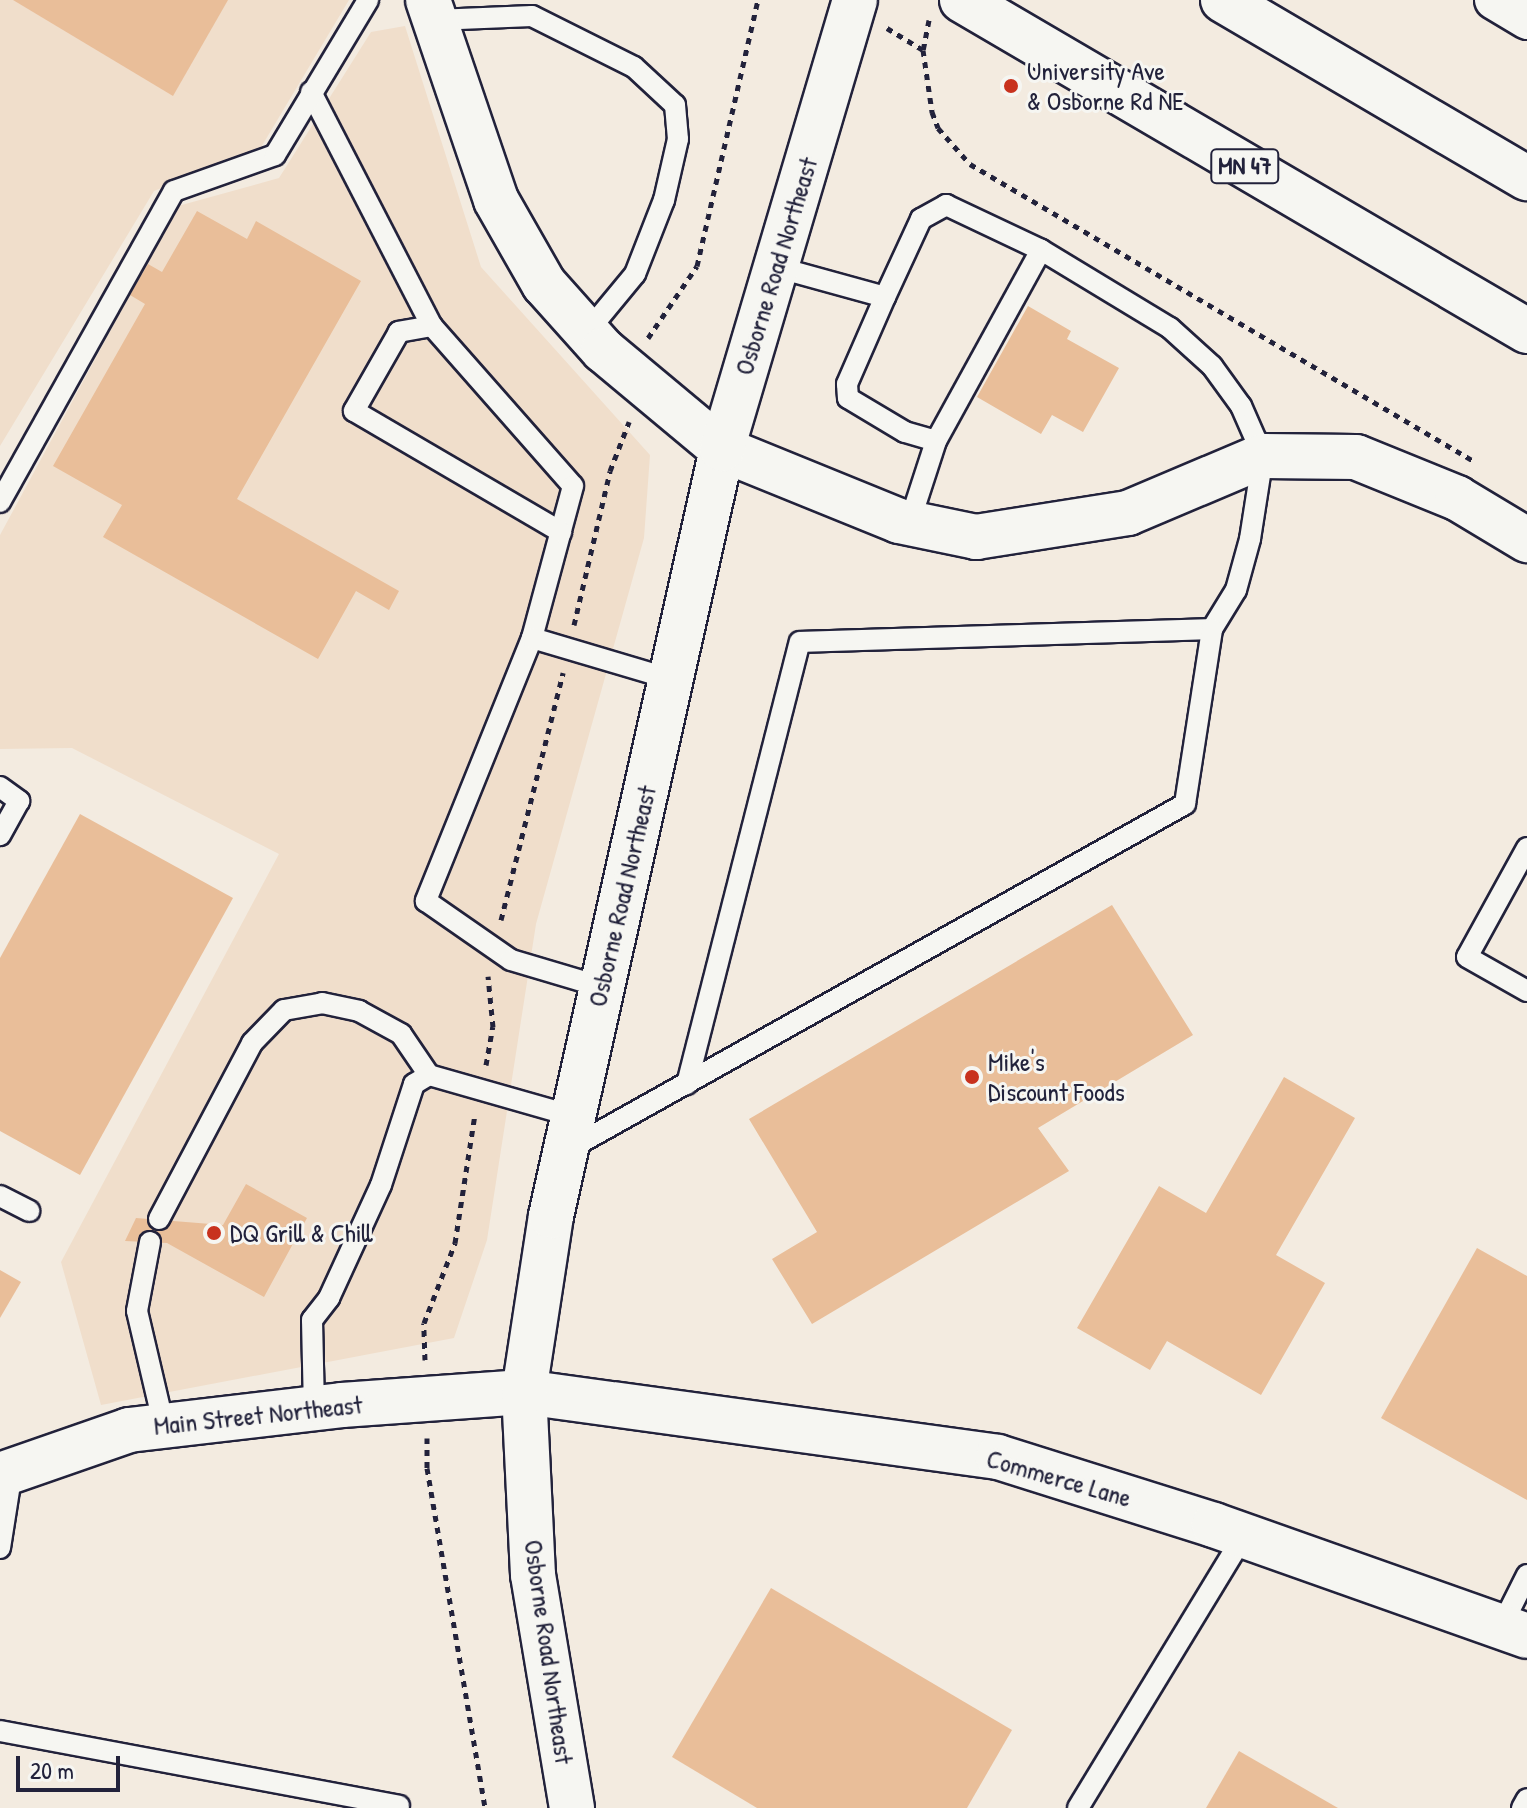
<!DOCTYPE html>
<style>
body{margin:0}
#map{position:relative;width:1527px;height:1808px;overflow:hidden;background:#f3ebe0;font-family:"Patrick Hand",sans-serif}
div>[style]{position:absolute}
.built>*{inset:0;background:#f0decb}
.building>*{inset:0;background:#e9be99}
.path>*{height:5px;margin-top:-2.5px;transform-origin:0;background:repeating-linear-gradient(90deg,#22223b 0 6px,transparent 0 12px)}
.roads{filter:drop-shadow(2px 0 #22223b) drop-shadow(-2px 0 #22223b) drop-shadow(0 2px #22223b) drop-shadow(0 -2px #22223b)}
.lane>*{height:20px;margin:-10px;padding:0 10px;transform-origin:10px;border-radius:10px;background:#f6f6f2}
.street>*{height:38px;margin:-19px;padding:0 19px;transform-origin:19px;border-radius:19px;background:#f6f6f2}
.secondary>*{height:44px;margin:-22px;padding:0 22px;transform-origin:22px;border-radius:22px;background:#f6f6f2}
.primary>*{height:44px;margin:-22px;padding:0 22px;transform-origin:22px;border-radius:22px;background:#f6f6f2}
.dots>*{width:22px;height:22px;translate:-50% -50%;box-sizing:border-box;border:4px solid #f6f6f2;border-radius:50%}
span{translate:-50% -50%;white-space:nowrap;text-align:center;line-height:1.15;-webkit-text-stroke:6px #f6f6f2;paint-order:stroke}
.shield-label span{padding:2px 6px;background:#f6f6f2;border:2px solid;border-radius:6px;-webkit-text-stroke-width:0}
.shield-label{font-size:24px;color:#22223b;font-weight:700}
.poi-label{font-size:26px;color:#22223b}
.left{translate:0 -50%;text-align:left}
.street-label{font-size:26px;color:#22223b}
.scale{position:absolute;left:16px;top:1756px;width:104px;height:36px;box-sizing:border-box;border:4px solid #22223b;border-top:0;padding-left:10px;font-size:24px;line-height:28px;white-space:nowrap;color:#22223b;-webkit-text-stroke:6px #f6f6f2;paint-order:stroke}
</style>
<div id="map">
<div class="built">
<div style="clip-path:polygon(0 0,349px 0,260px 149px,154px 191px,0 446px)"></div>
<div style="clip-path:polygon(405px 26px,481px 267px,650px 455px,644px 538px,536px 924px,487px 1240px,454px 1338px,101px 1405px,61px 1262px,279px 854px,72px 748px,0 749px,0 535px,178px 206px,279px 178px,371px 32px)"></div>
</div>
<div class="building">
<div style="clip-path:polygon(13px 0,228px 0,173px 96px)"></div>
<div style="clip-path:polygon(197px 211px,247px 239px,256px 221px,361px 281px,237px 499px,399px 591px,389px 610px,356px 591px,318px 659px,103px 537px,122px 505px,53px 466px,145px 304px,130px 295px,148px 264px,162px 272px)"></div>
<div style="clip-path:polygon(1028px 306px,1071px 331px,1067px 339px,1119px 368px,1083px 432px,1052px 415px,1041px 434px,977px 397px)"></div>
<div style="clip-path:polygon(80px 814px,233px 898px,80px 1175px,0 1131px,0 958px)"></div>
<div style="clip-path:polygon(1112px 905px,1193px 1035px,1038px 1128px,1069px 1171px,812px 1324px,772px 1259px,817px 1232px,749px 1119px)"></div>
<div style="clip-path:polygon(1284px 1077px,1355px 1118px,1276px 1255px,1325px 1283px,1261px 1395px,1167px 1341px,1150px 1370px,1077px 1328px,1159px 1186px,1206px 1213px)"></div>
<div style="clip-path:polygon(246px 1184px,307px 1218px,264px 1297px,167px 1243px,125px 1241px,136px 1218px,223px 1225px)"></div>
<div style="clip-path:polygon(1477px 1248px,1527px 1276px,1527px 1500px,1381px 1418px)"></div>
<div style="clip-path:polygon(0 1270px,21px 1282px,0 1318px)"></div>
<div style="clip-path:polygon(771px 1588px,1012px 1730px,967px 1808px,757px 1808px,672px 1757px)"></div>
<div style="clip-path:polygon(1239px 1751px,1338px 1808px,1206px 1808px)"></div>
</div>
<div class="path">
<div style="left:929px;top:20px;width:31px;rotate:101deg"></div>
<div style="left:923px;top:50px;width:63px;rotate:81.7deg"></div>
<div style="left:932px;top:112px;width:17px;rotate:69deg"></div>
<div style="left:938px;top:128px;width:48px;rotate:48.4deg"></div>
<div style="left:970px;top:164px;width:583px;rotate:30.53deg"></div>
<div style="left:887px;top:28px;width:42px;rotate:31.4deg"></div>
<div style="left:648px;top:338px;width:87px;rotate:-55.8deg"></div>
<div style="left:697px;top:266px;width:273px;rotate:-77.1deg"></div>
<div style="left:574px;top:625px;width:158px;rotate:-76.8deg"></div>
<div style="left:610px;top:471px;width:53px;rotate:-68.8deg"></div>
<div style="left:501px;top:920px;width:255px;rotate:-75.9deg"></div>
<div style="left:486px;top:1065px;width:39px;rotate:-80deg"></div>
<div style="left:493px;top:1027px;width:51px;rotate:-95.6deg"></div>
<div style="left:425px;top:1360px;width:37px;rotate:-92deg"></div>
<div style="left:424px;top:1323px;width:86px;rotate:-68.8deg"></div>
<div style="left:455px;top:1243px;width:131px;rotate:-81.2deg"></div>
<div style="left:427px;top:1438px;width:30px;rotate:90deg"></div>
<div style="left:427px;top:1468px;width:345px;rotate:80.3deg"></div>
</div>
<div class="roads">
<div class="lane">
<div style="left:435px;top:20px;width:97px;rotate:-2.4deg"></div>
<div style="left:532px;top:16px;width:114px;rotate:26.6deg"></div>
<div style="left:634px;top:67px;width:56px;rotate:42.8deg"></div>
<div style="left:675px;top:105px;width:34px;rotate:85deg"></div>
<div style="left:678px;top:139px;width:63px;rotate:102.9deg"></div>
<div style="left:664px;top:200px;width:79px;rotate:111.4deg"></div>
<div style="left:635px;top:274px;width:75px;rotate:129.6deg"></div>
<div style="left:311px;top:92px;width:263px;rotate:62.7deg"></div>
<div style="left:432px;top:326px;width:213px;rotate:48.6deg"></div>
<div style="left:573px;top:486px;width:157px;rotate:105.1deg"></div>
<div style="left:532px;top:638px;width:284px;rotate:112deg"></div>
<div style="left:426px;top:901px;width:103px;rotate:34.8deg"></div>
<div style="left:511px;top:960px;width:95px;rotate:16.5deg"></div>
<div style="left:776px;top:267px;width:113px;rotate:15.4deg"></div>
<div style="left:885px;top:297px;width:86px;rotate:-65.2deg"></div>
<div style="left:921px;top:219px;width:29px;rotate:-29deg"></div>
<div style="left:946px;top:205px;width:105px;rotate:25.3deg"></div>
<div style="left:1041px;top:250px;width:218px;rotate:118.8deg"></div>
<div style="left:936px;top:441px;width:87px;rotate:108deg"></div>
<div style="left:885px;top:297px;width:95px;rotate:113.6deg"></div>
<div style="left:847px;top:384px;width:14px;rotate:86deg"></div>
<div style="left:848px;top:398px;width:66px;rotate:30.8deg"></div>
<div style="left:905px;top:432px;width:32px;rotate:16deg"></div>
<div style="left:432px;top:326px;width:34px;rotate:170deg"></div>
<div style="left:399px;top:332px;width:91px;rotate:119.7deg"></div>
<div style="left:354px;top:411px;width:240px;rotate:30.3deg"></div>
<div style="left:0;top:502px;width:356px;rotate:-60.8deg"></div>
<div style="left:174px;top:191px;width:107px;rotate:-19.6deg"></div>
<div style="left:275px;top:155px;width:181px;rotate:-59deg"></div>
<div style="left:532px;top:638px;width:144px;rotate:16.5deg"></div>
<div style="left:0;top:787px;width:24px;rotate:36deg"></div>
<div style="left:19px;top:801px;width:39px;rotate:119deg"></div>
<div style="left:1527px;top:848px;width:124px;rotate:118.8deg"></div>
<div style="left:1467px;top:957px;width:69px;rotate:29.5deg"></div>
<div style="left:687px;top:1084px;width:456px;rotate:-75.7deg"></div>
<div style="left:800px;top:642px;width:412px;rotate:-1.8deg"></div>
<div style="left:1212px;top:629px;width:46px;rotate:-58.4deg"></div>
<div style="left:1236px;top:590px;width:53px;rotate:-74.6deg"></div>
<div style="left:1250px;top:539px;width:84px;rotate:-81.1deg"></div>
<div style="left:1263px;top:456px;width:55px;rotate:-113.7deg"></div>
<div style="left:1241px;top:406px;width:49px;rotate:-125.9deg"></div>
<div style="left:1212px;top:366px;width:57px;rotate:-137.9deg"></div>
<div style="left:1170px;top:328px;width:151px;rotate:-148.8deg"></div>
<div style="left:569px;top:1149px;width:706px;rotate:-29.25deg"></div>
<div style="left:1185px;top:804px;width:177px;rotate:-81.2deg"></div>
<div style="left:0;top:1196px;width:33px;rotate:27deg"></div>
<div style="left:159px;top:1219px;width:199px;rotate:-62.1deg"></div>
<div style="left:252px;top:1043px;width:46px;rotate:-45.9deg"></div>
<div style="left:284px;top:1010px;width:39px;rotate:-10deg"></div>
<div style="left:322px;top:1003px;width:38px;rotate:12deg"></div>
<div style="left:359px;top:1011px;width:48px;rotate:28.7deg"></div>
<div style="left:401px;top:1034px;width:50px;rotate:55.7deg"></div>
<div style="left:150px;top:1242px;width:70px;rotate:100.7deg"></div>
<div style="left:137px;top:1311px;width:118px;rotate:76.8deg"></div>
<div style="left:314px;top:1408px;width:88px;rotate:-91.3deg"></div>
<div style="left:312px;top:1320px;width:28px;rotate:-52deg"></div>
<div style="left:329px;top:1298px;width:124px;rotate:-65.3deg"></div>
<div style="left:381px;top:1185px;width:106px;rotate:-71.9deg"></div>
<div style="left:414px;top:1084px;width:17px;rotate:-31deg"></div>
<div style="left:429px;top:1075px;width:150px;rotate:15.9deg"></div>
<div style="left:0;top:1548px;width:78px;rotate:-81.1deg"></div>
<div style="left:1502px;top:1625px;width:56px;rotate:-63.4deg"></div>
<div style="left:0;top:1731px;width:406px;rotate:10.6deg"></div>
<div style="left:1078px;top:1808px;width:316px;rotate:-58.7deg"></div>
<div style="left:1522px;top:1808px;width:10px;rotate:-61deg"></div>
</div>
<div class="street">
<div style="left:1494px;top:0;width:39px;rotate:31deg"></div>
</div>
<div class="secondary">
<div style="left:428px;top:0;width:211px;rotate:71.2deg"></div>
<div style="left:496px;top:200px;width:97px;rotate:60.3deg"></div>
<div style="left:544px;top:284px;width:89px;rotate:48.2deg"></div>
<div style="left:603px;top:350px;width:155px;rotate:39.8deg"></div>
<div style="left:722px;top:449px;width:191px;rotate:22.1deg"></div>
<div style="left:899px;top:521px;width:79px;rotate:11.7deg"></div>
<div style="left:976px;top:537px;width:154px;rotate:-9deg"></div>
<div style="left:1128px;top:513px;width:147px;rotate:-22.9deg"></div>
<div style="left:1263px;top:456px;width:93px;rotate:0.6deg"></div>
<div style="left:1356px;top:457px;width:109px;rotate:22.1deg"></div>
<div style="left:1457px;top:498px;width:82px;rotate:31deg"></div>
<div style="left:0;top:1475px;width:137px;rotate:-19.2deg"></div>
<div style="left:129px;top:1430px;width:214px;rotate:-6.7deg"></div>
<div style="left:342px;top:1405px;width:182px;rotate:-4.1deg"></div>
<div style="left:524px;top:1392px;width:478px;rotate:7.8deg"></div>
<div style="left:998px;top:1457px;width:226px;rotate:17.5deg"></div>
<div style="left:1214px;top:1525px;width:332px;rotate:19.5deg"></div>
<div style="left:572px;top:1808px;width:236px;rotate:-99.5deg"></div>
<div style="left:533px;top:1575px;width:183px;rotate:-92.8deg"></div>
<div style="left:524px;top:1392px;width:178px;rotate:-81.3deg"></div>
<div style="left:551px;top:1216px;width:786px;rotate:-77.43deg"></div>
<div style="left:722px;top:449px;width:468px;rotate:-73.5deg"></div>
</div>
<div class="primary">
<div style="left:962px;top:0;width:655px;rotate:30.36deg"></div>
<div style="left:1223px;top:0;width:352px;rotate:30.4deg"></div>
</div>
</div>
<div class="dots">
<div style="left:1011px;top:86px;background:#c8321e"></div>
<div style="left:972px;top:1077px;background:#c8321e"></div>
<div style="left:214px;top:1233px;background:#c8321e"></div>
</div>
<div class="shield-label">
<span style="left:1245px;top:166px">MN 47</span>
</div>
<div class="poi-label">
<span class="left" style="left:1027px;top:86px">University Ave<br>&amp; Osborne Rd NE</span>
<span class="left" style="left:988px;top:1077px">Mike's<br>Discount Foods</span>
<span class="left" style="left:230px;top:1233px">DQ Grill &amp; Chill</span>
</div>
<div class="street-label">
<span style="left:776px;top:266px;rotate:-73deg">Osborne Road Northeast</span>
<span style="left:622px;top:896px;rotate:-77deg">Osborne Road Northeast</span>
<span style="left:258px;top:1415px;rotate:-6deg">Main Street Northeast</span>
<span style="left:1059px;top:1478px;rotate:16deg">Commerce Lane</span>
<span style="left:549px;top:1652px;rotate:82deg">Osborne Road Northeast</span>
</div>
<div class="scale">20 m</div>
</div>
